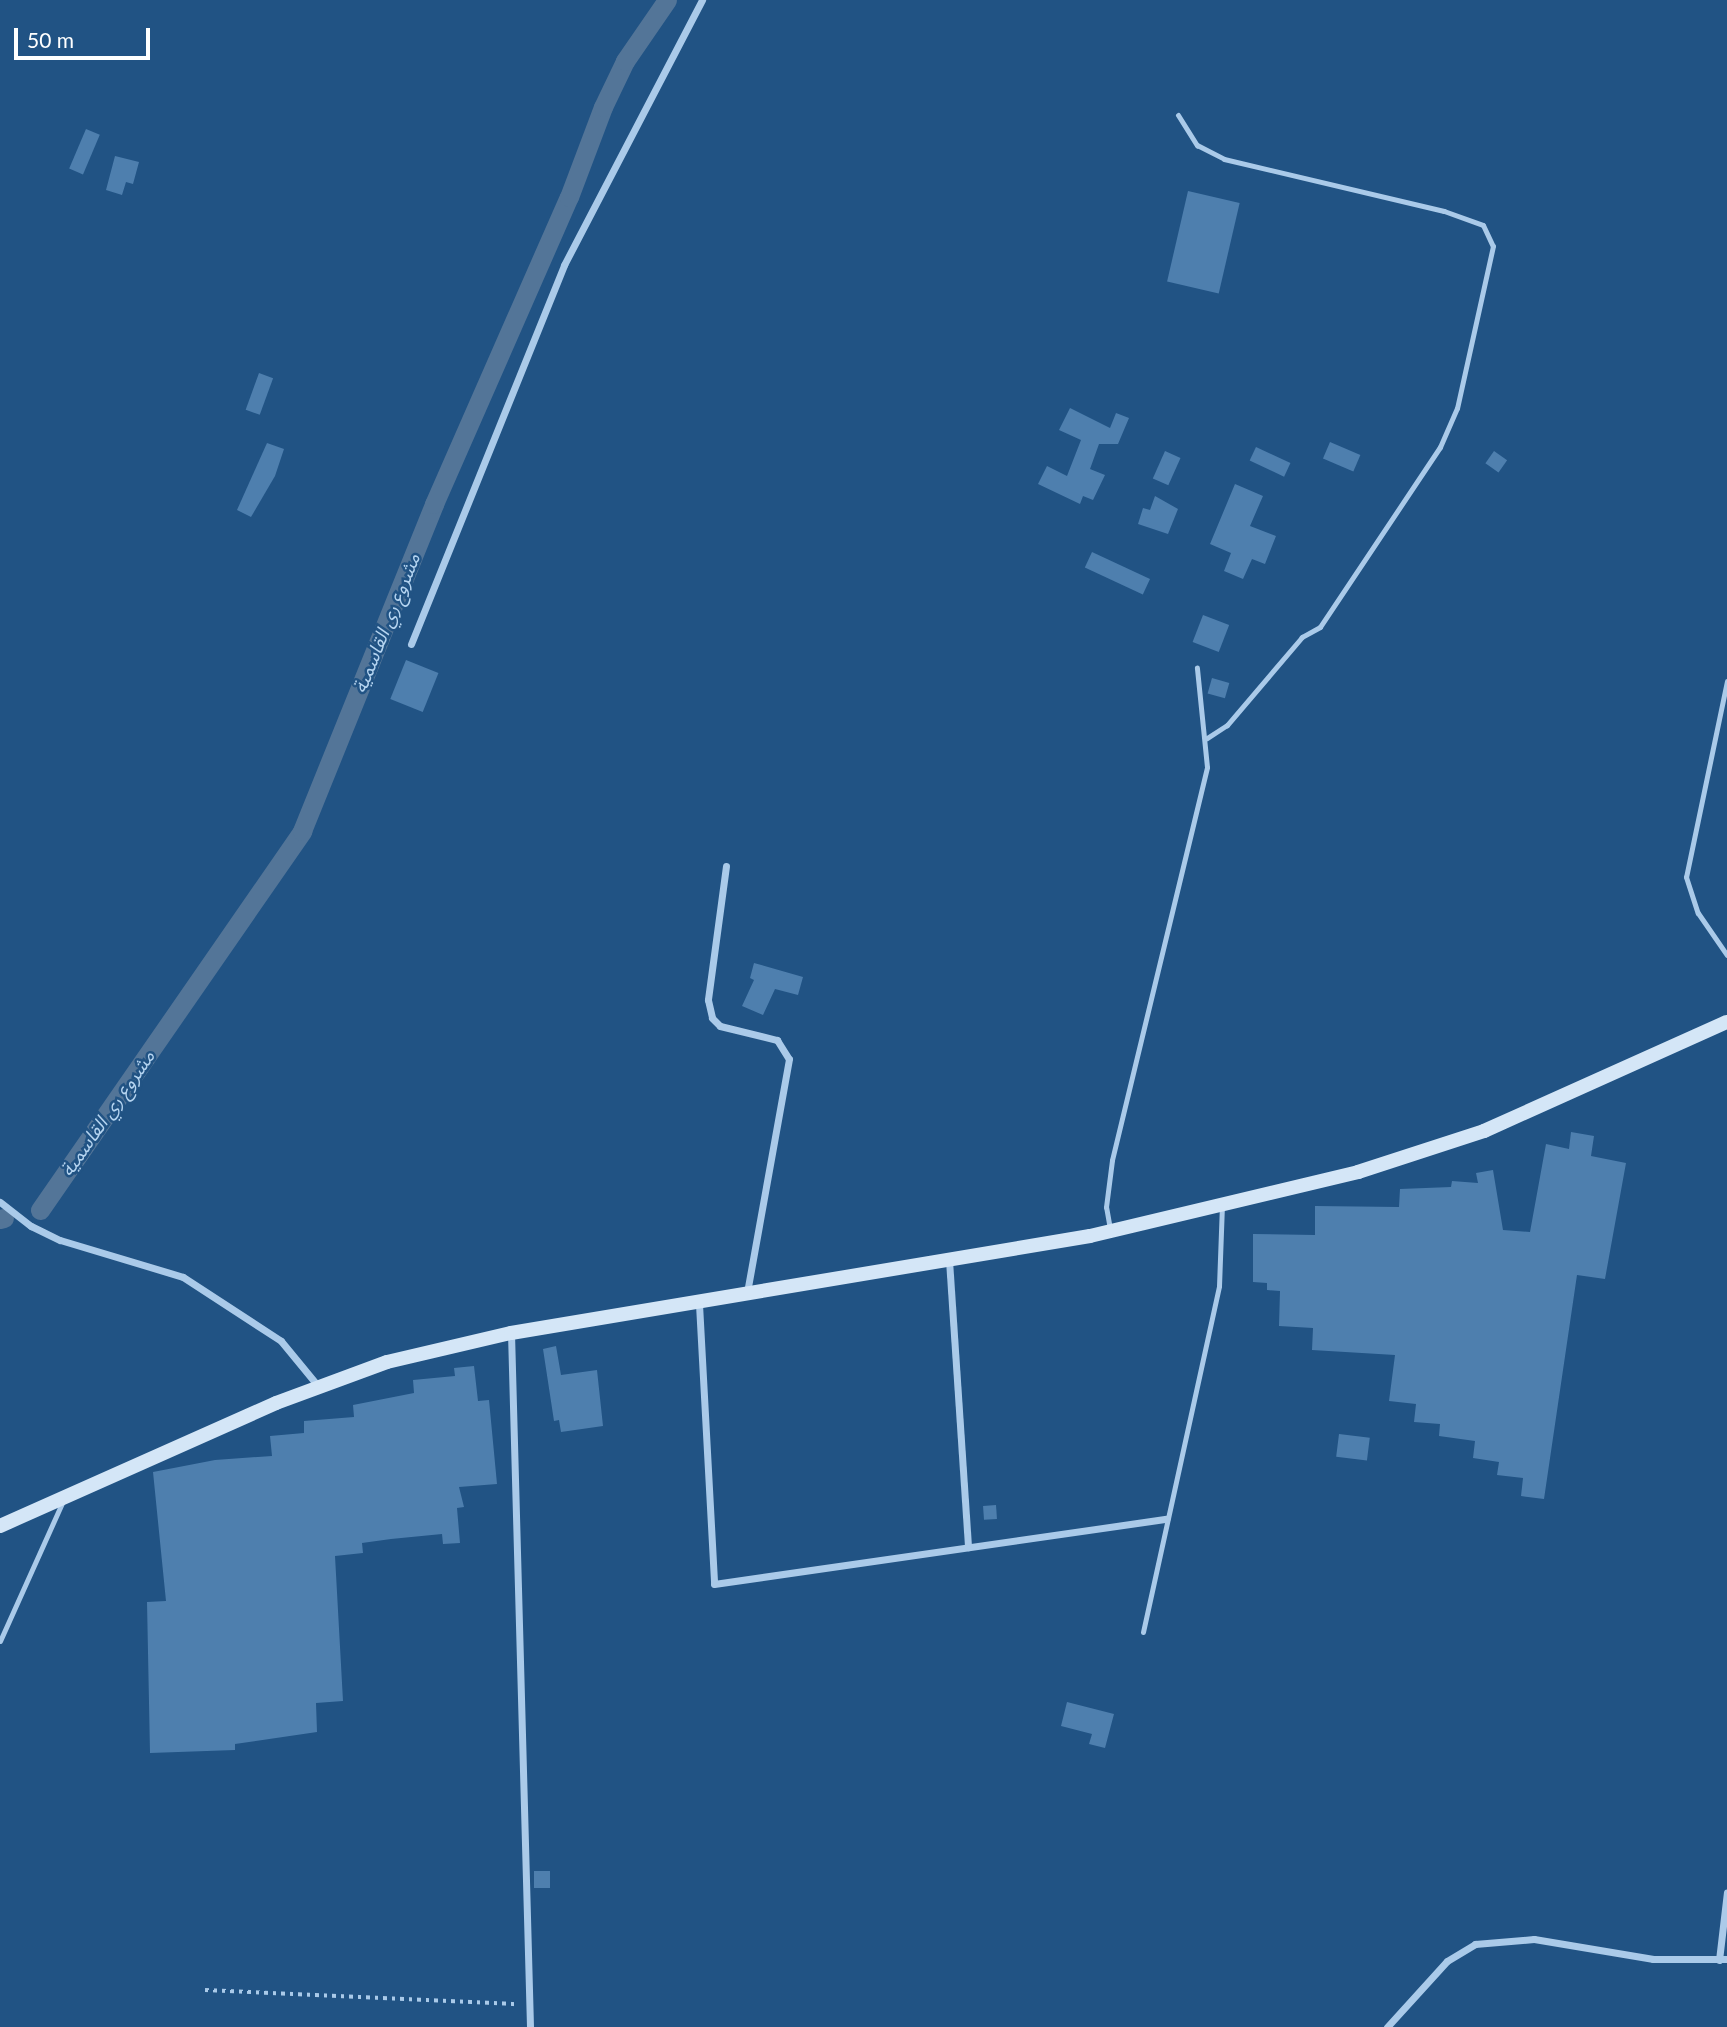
<!DOCTYPE html>
<meta charset="utf-8">
<style>
body{margin:0}
#map{position:relative;width:1727px;height:2027px;overflow:hidden;background:#215384;font-family:Lato,"Noto Sans Arabic",sans-serif}
div>[style]{position:absolute}
.canal>*{height:19px;margin:-9.5px;padding:0 9.5px;transform-origin:9.5px;border-radius:9.5px;background:#537598}
.building>*{inset:0;background:#4e7fae;transform-origin:0 0}
.path>*{height:3.5px;margin-top:-1.75px;transform-origin:0;background:repeating-linear-gradient(90deg,#aacae9 0 3.5px,transparent 0 8.5px)}
.service>*{height:5px;margin:-2.5px;padding:0 2.5px;transform-origin:2.5px;border-radius:2.5px;background:#aacae9}
.minor>*{height:7px;margin:-3.5px;padding:0 3.5px;transform-origin:3.5px;border-radius:3.5px;background:#aacae9}
.secondary>*{height:14px;margin:-7px;padding:0 7px;transform-origin:7px;border-radius:7px;background:#d4e6f7}
span{translate:-50% -50%;white-space:nowrap;text-align:center;line-height:1.15;-webkit-text-stroke:5px #215384;paint-order:stroke}
.water-label{font-size:19px;color:#b5d4f0;font-style:italic}
.scale{position:absolute;left:14px;top:28px;width:136px;height:32px;box-sizing:border-box;border:4px solid #fff;border-top:0;padding-left:9px;font-size:21px;line-height:24px;white-space:nowrap;color:#fff;-webkit-text-stroke:5px #215384;paint-order:stroke}
</style>
<div id="map">
<div class="canal">
<div style="left:40px;top:1210px;width:461px;rotate:-55.3deg"></div>
<div style="left:302px;top:831px;width:353px;rotate:-68deg"></div>
<div style="left:434px;top:504px;width:335px;rotate:-66.3deg"></div>
<div style="left:569px;top:197px;width:96px;rotate:-69.3deg"></div>
<div style="left:603px;top:107px;width:51px;rotate:-64.4deg"></div>
<div style="left:625px;top:61px;width:74px;rotate:-55.5deg"></div>
<div style="left:0;top:1219px;width:4px;rotate:-14deg"></div>
</div>
<div class="building">
<div style="left:86px;top:129px;width:15px;height:43px;rotate:23deg"></div>
<div style="clip-path:polygon(115px 156px,139px 162px,133px 184px,126px 182px,122px 195px,106px 190px)"></div>
<div style="left:1188px;top:191px;width:53px;height:93px;rotate:13deg"></div>
<div style="left:259px;top:373px;width:15px;height:39px;rotate:20deg"></div>
<div style="clip-path:polygon(1070px 408px,1110px 428px,1116px 413px,1129px 418px,1118px 444px,1099px 444px,1090px 469px,1105px 475px,1093px 500px,1083px 496px,1080px 504px,1038px 484px,1047px 466px,1067px 476px,1081px 440px,1059px 430px)"></div>
<div style="left:1330px;top:442px;width:33px;height:18px;rotate:23deg"></div>
<div style="clip-path:polygon(267px 443px,284px 449px,275px 476px,251px 517px,237px 510px)"></div>
<div style="left:1256px;top:447px;width:38px;height:15px;rotate:25deg"></div>
<div style="left:1165px;top:451px;width:17px;height:30px;rotate:24deg"></div>
<div style="left:1494px;top:451px;width:16px;height:15px;rotate:35deg"></div>
<div style="clip-path:polygon(1235px 484px,1263px 496px,1250px 526px,1276px 536px,1265px 564px,1252px 559px,1243px 579px,1224px 571px,1231px 553px,1210px 544px)"></div>
<div style="clip-path:polygon(1155px 496px,1178px 509px,1168px 534px,1138px 524px,1143px 508px,1150px 510px)"></div>
<div style="left:1092px;top:552px;width:64px;height:17px;rotate:25deg"></div>
<div style="left:1203px;top:615px;width:28px;height:29px;rotate:21deg"></div>
<div style="left:406px;top:660px;width:35px;height:42px;rotate:22deg"></div>
<div style="left:1212px;top:678px;width:18px;height:16px;rotate:16deg"></div>
<div style="clip-path:polygon(754px 963px,803px 977px,798px 995px,775px 989px,763px 1015px,742px 1006px,754px 980px,750px 978px)"></div>
<div style="clip-path:polygon(1571px 1132px,1594px 1136px,1591px 1156px,1626px 1163px,1605px 1279px,1577px 1275px,1544px 1499px,1521px 1496px,1523px 1478px,1497px 1475px,1499px 1462px,1473px 1458px,1475px 1441px,1439px 1436px,1440px 1424px,1414px 1422px,1416px 1404px,1389px 1401px,1395px 1355px,1312px 1350px,1313px 1328px,1279px 1326px,1280px 1291px,1267px 1290px,1267px 1283px,1253px 1282px,1253px 1234px,1315px 1235px,1315px 1206px,1399px 1207px,1400px 1189px,1451px 1187px,1452px 1181px,1478px 1183px,1476px 1173px,1493px 1170px,1503px 1230px,1530px 1232px,1546px 1144px,1569px 1149px)"></div>
<div style="clip-path:polygon(556px 1346px,561px 1375px,597px 1370px,603px 1426px,561px 1432px,559px 1420px,554px 1421px,543px 1349px)"></div>
<div style="clip-path:polygon(474px 1366px,478px 1401px,489px 1400px,497px 1484px,459px 1487px,464px 1507px,457px 1508px,460px 1543px,443px 1544px,442px 1534px,391px 1539px,362px 1543px,363px 1553px,335px 1556px,343px 1701px,316px 1703px,317px 1732px,235px 1744px,235px 1750px,150px 1753px,147px 1602px,166px 1601px,153px 1472px,215px 1460px,272px 1456px,270px 1436px,304px 1433px,304px 1421px,354px 1417px,353px 1405px,414px 1393px,413px 1380px,455px 1376px,454px 1368px)"></div>
<div style="left:1339px;top:1434px;width:31px;height:23px;rotate:7deg"></div>
<div style="left:996px;top:1505px;width:14px;height:13px;rotate:86deg"></div>
<div style="clip-path:polygon(1067px 1702px,1114px 1714px,1105px 1748px,1089px 1744px,1092px 1734px,1061px 1726px)"></div>
<div style="left:534px;top:1871px;width:16px;height:17px"></div>
</div>
<div class="path">
<div style="left:205px;top:1990px;width:312px;rotate:2.6deg"></div>
</div>
<div class="service">
<div style="left:1178px;top:115px;width:36px;rotate:58deg"></div>
<div style="left:1197px;top:145px;width:30px;rotate:27deg"></div>
<div style="left:1224px;top:159px;width:226px;rotate:13.3deg"></div>
<div style="left:1444px;top:211px;width:41px;rotate:19.7deg"></div>
<div style="left:1483px;top:225px;width:23px;rotate:65deg"></div>
<div style="left:1493px;top:246px;width:166px;rotate:102.5deg"></div>
<div style="left:1457px;top:408px;width:43px;rotate:113.6deg"></div>
<div style="left:1440px;top:447px;width:216px;rotate:123.7deg"></div>
<div style="left:1320px;top:627px;width:21px;rotate:151deg"></div>
<div style="left:1302px;top:637px;width:116px;rotate:130.4deg"></div>
<div style="left:1227px;top:725px;width:24px;rotate:147deg"></div>
<div style="left:1727px;top:681px;width:200px;rotate:101.8deg"></div>
<div style="left:1686px;top:877px;width:38px;rotate:72deg"></div>
<div style="left:1698px;top:913px;width:51px;rotate:55.4deg"></div>
<div style="left:1110px;top:1229px;width:22px;rotate:-100deg"></div>
<div style="left:1106px;top:1207px;width:47px;rotate:-82.7deg"></div>
<div style="left:1112px;top:1160px;width:404px;rotate:-76.4deg"></div>
<div style="left:1207px;top:767px;width:100px;rotate:-95.8deg"></div>
<div style="left:1143px;top:1632px;width:354px;rotate:-77.6deg"></div>
<div style="left:1219px;top:1286px;width:80px;rotate:-87.9deg"></div>
<div style="left:0;top:1641px;width:154px;rotate:-65.8deg"></div>
</div>
<div class="minor">
<div style="left:411px;top:644px;width:409px;rotate:-68deg"></div>
<div style="left:564px;top:265px;width:299px;rotate:-62.5deg"></div>
<div style="left:726px;top:866px;width:135px;rotate:97.7deg"></div>
<div style="left:708px;top:1000px;width:18px;rotate:77deg"></div>
<div style="left:712px;top:1018px;width:11px;rotate:45deg"></div>
<div style="left:720px;top:1026px;width:59px;rotate:13.8deg"></div>
<div style="left:777px;top:1040px;width:22px;rotate:58deg"></div>
<div style="left:789px;top:1059px;width:237px;rotate:100.2deg"></div>
<div style="left:0;top:1202px;width:39px;rotate:38deg"></div>
<div style="left:31px;top:1226px;width:32px;rotate:26deg"></div>
<div style="left:60px;top:1240px;width:128px;rotate:16.7deg"></div>
<div style="left:183px;top:1277px;width:117px;rotate:33.1deg"></div>
<div style="left:281px;top:1341px;width:58px;rotate:50.6deg"></div>
<div style="left:949px;top:1260px;width:288px;rotate:86.2deg"></div>
<div style="left:699px;top:1304px;width:280px;rotate:86.9deg"></div>
<div style="left:714px;top:1584px;width:457px;rotate:-8.2deg"></div>
<div style="left:511px;top:1333px;width:694px;rotate:88.43deg"></div>
<div style="left:1719px;top:1960px;width:68px;rotate:-83.3deg"></div>
<div style="left:1387px;top:2027px;width:89px;rotate:-47.7deg"></div>
<div style="left:1447px;top:1961px;width:33px;rotate:-31deg"></div>
<div style="left:1475px;top:1944px;width:59px;rotate:-4.8deg"></div>
<div style="left:1534px;top:1939px;width:121px;rotate:9.5deg"></div>
<div style="left:1653px;top:1959px;width:74px"></div>
</div>
<div class="secondary">
<div style="left:0;top:1526px;width:302px;rotate:-24deg"></div>
<div style="left:276px;top:1403px;width:118px;rotate:-20.3deg"></div>
<div style="left:387px;top:1362px;width:127px;rotate:-13.2deg"></div>
<div style="left:511px;top:1333px;width:587px;rotate:-9.51deg"></div>
<div style="left:1090px;top:1236px;width:276px;rotate:-13.4deg"></div>
<div style="left:1358px;top:1172px;width:133px;rotate:-18deg"></div>
<div style="left:1484px;top:1131px;width:266px;rotate:-24.2deg"></div>
</div>
<div class="water-label">
<span style="left:386px;top:623px;rotate:-68deg">مشروع ري القاسمية</span>
<span style="left:107px;top:1113px;rotate:-55deg">مشروع ري القاسمية</span>
</div>
<div class="scale">50 m</div>
</div>
